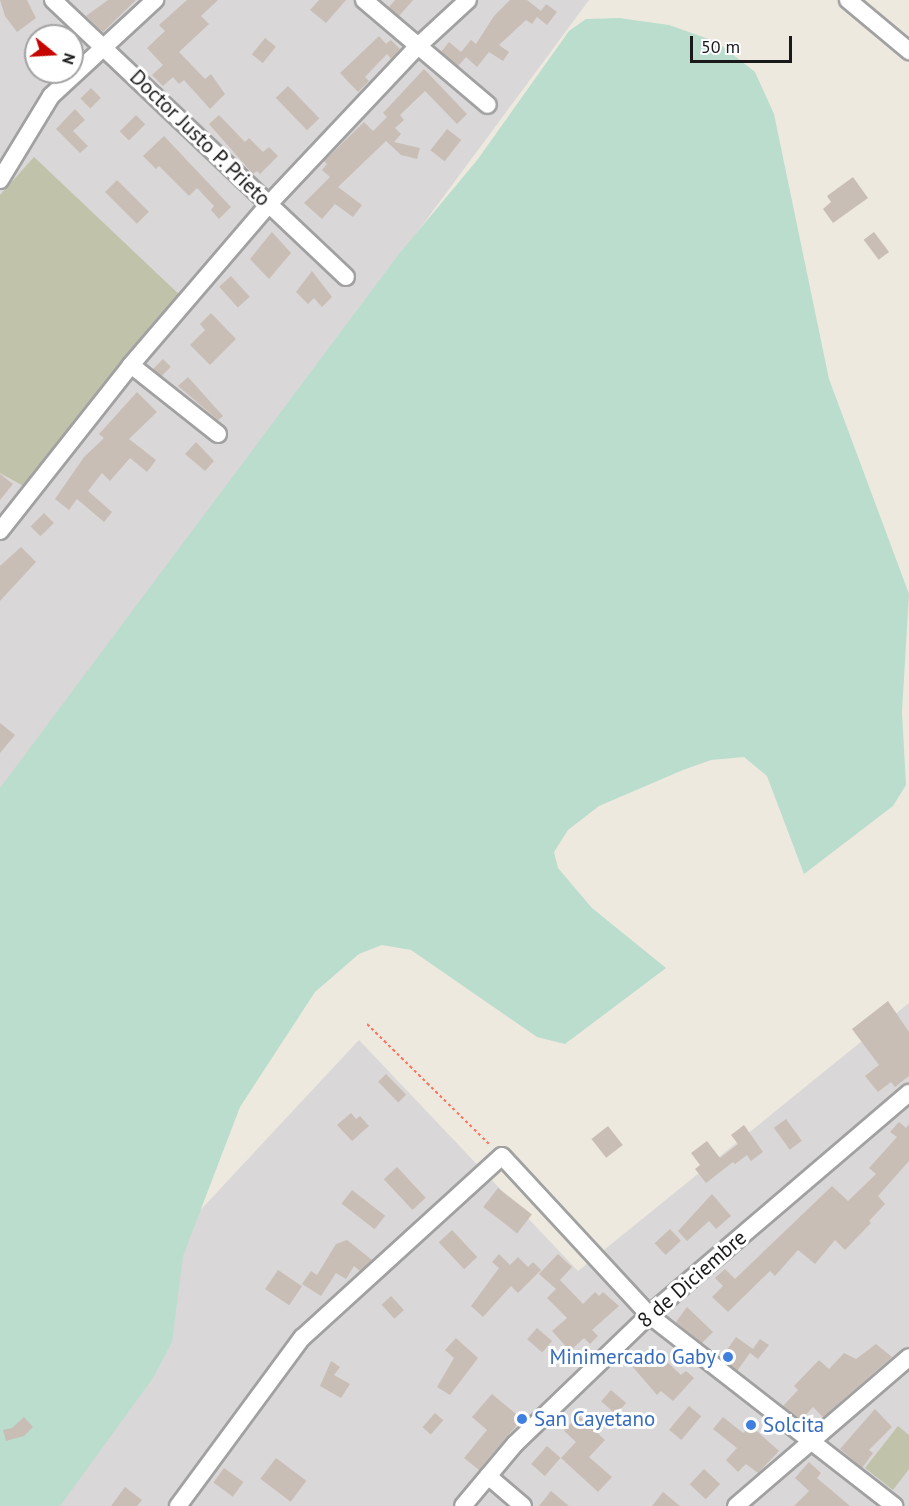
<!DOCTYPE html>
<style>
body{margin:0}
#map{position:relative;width:909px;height:1506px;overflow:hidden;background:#ede9df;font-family:"PT Sans",sans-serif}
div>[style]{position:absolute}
.residential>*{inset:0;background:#d9d7d7}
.construction>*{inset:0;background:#c1c2aa}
.wetland>*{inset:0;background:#baddce}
.building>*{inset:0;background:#c9beb5;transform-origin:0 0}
.path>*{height:2px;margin-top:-1px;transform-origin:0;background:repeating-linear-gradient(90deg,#ff735e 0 3px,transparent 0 6px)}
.roads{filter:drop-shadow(2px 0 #a1a1a1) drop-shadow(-2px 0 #a1a1a1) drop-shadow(0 2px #a1a1a1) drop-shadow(0 -2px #a1a1a1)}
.minor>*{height:16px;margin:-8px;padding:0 8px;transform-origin:8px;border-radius:8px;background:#fff}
.dots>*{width:16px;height:16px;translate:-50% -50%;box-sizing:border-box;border:3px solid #fff;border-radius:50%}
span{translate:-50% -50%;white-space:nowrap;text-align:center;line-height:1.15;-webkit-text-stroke:6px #fff;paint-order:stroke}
.street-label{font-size:21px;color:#1a1a1a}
.shop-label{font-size:21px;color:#366cbe}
.right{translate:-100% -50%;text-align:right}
.left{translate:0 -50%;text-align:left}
.north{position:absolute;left:24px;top:24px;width:60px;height:60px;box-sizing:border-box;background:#fff;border:2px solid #a3a3a3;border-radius:50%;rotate:108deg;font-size:16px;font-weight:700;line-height:24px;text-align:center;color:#1a1a1a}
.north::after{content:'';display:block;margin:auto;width:21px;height:27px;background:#c50500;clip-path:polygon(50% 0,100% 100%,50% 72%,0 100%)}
.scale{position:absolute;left:690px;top:36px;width:102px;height:27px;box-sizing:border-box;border:3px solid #1a1a1a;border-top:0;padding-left:8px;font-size:18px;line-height:21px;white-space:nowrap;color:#1a1a1a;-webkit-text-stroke:4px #fff;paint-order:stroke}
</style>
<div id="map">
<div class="residential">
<div style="clip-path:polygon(evenodd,0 0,589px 0,0 796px,0 0,36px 36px,72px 36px,72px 72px,36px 72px,36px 36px)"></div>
<div style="clip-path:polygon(909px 1003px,909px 1506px,0 1506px,0 1425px,359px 1040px,578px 1271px)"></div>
</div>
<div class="construction">
<div style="clip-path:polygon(34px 157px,184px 299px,29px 489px,0 473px,0 195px)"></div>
<div style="clip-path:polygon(898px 1426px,909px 1435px,909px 1469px,893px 1490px,865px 1468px)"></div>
</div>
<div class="wetland">
<div style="clip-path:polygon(619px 18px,669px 25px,717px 42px,755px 72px,774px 114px,829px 379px,909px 594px,902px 712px,906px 785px,893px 806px,804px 874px,767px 776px,744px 757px,711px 760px,683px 770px,599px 806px,568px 830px,554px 852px,558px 868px,592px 908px,666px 968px,565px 1044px,537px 1037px,411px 950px,382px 945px,359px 954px,315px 992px,240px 1107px,183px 1256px,172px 1342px,153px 1378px,60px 1506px,0 1506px,0 788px,399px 254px,478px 159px,569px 31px,586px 19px)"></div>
</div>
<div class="building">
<div style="clip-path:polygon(0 0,27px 0,36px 18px,17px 32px,5px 16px)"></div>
<div style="clip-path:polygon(108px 0,136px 0,103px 32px,86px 16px)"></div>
<div style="clip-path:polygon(187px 0,218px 0,201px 16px,209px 24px,179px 52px,205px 79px,211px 74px,225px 94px,210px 109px,184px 80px,179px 84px,173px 77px,163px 86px,152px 75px,163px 65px,147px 48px,165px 31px,159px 25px)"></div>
<div style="clip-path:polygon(319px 0,346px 0,326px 23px,310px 10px)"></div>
<div style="clip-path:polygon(395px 0,413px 0,399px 16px,389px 7px)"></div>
<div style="clip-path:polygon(510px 0,527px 0,541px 11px,546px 4px,557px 12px,547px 25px,537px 17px,532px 24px,526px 20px,499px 45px,509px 52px,503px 61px,489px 52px,477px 67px,466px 57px,458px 66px,441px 52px,449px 42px,461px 52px,471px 40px,476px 44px,494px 16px)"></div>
<div style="clip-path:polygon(379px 36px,386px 44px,391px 40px,400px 49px,391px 59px,387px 54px,365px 77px,369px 81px,358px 92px,340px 73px)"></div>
<div style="left:265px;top:38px;width:14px;height:21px;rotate:39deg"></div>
<div style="clip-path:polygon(424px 69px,467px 114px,457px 124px,425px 91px,400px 115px,404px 120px,395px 128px,401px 134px,394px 142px,420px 148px,417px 159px,401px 155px,386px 141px,338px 187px,362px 205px,353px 217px,335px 204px,322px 219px,304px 203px,330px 177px,322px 170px,327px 164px,324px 161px,364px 122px,373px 131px,387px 117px,383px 113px)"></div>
<div style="left:288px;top:86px;width:45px;height:17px;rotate:46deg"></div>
<div style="left:91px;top:88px;width:14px;height:15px;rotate:45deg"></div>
<div style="clip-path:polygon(75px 109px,85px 120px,73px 131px,88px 146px,80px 153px,56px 129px)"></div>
<div style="left:136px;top:115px;width:13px;height:23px;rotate:45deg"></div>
<div style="clip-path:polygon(219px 115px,245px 142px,249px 138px,263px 152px,269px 147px,278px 156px,260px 174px,257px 171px,253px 174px,209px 124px)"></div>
<div style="left:447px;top:129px;width:18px;height:27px;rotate:38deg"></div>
<div style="clip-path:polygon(164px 136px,231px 207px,219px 219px,211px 210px,214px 206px,197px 188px,189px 196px,159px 166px,156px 169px,143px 156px)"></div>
<div style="clip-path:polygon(853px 177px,868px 198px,833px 223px,823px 209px,831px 202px,827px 196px)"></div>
<div style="left:117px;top:180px;width:45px;height:17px;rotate:45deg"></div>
<div style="clip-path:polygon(272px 232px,291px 253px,269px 279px,250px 259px)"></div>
<div style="left:874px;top:232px;width:25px;height:13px;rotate:53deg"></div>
<div style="clip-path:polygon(312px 271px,332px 297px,322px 307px,314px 298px,308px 304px,296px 292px)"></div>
<div style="left:231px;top:276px;width:28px;height:16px;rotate:48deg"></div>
<div style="clip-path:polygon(211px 313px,236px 339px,210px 365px,190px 345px,205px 330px,200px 324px)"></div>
<div style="left:163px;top:359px;width:11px;height:14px;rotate:45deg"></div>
<div style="clip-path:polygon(188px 377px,223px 416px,218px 420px,178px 386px)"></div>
<div style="clip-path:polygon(137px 392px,157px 412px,129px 439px,156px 460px,147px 472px,130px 458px,110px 481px,102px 473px,88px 491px,112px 512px,104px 522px,77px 499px,69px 510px,55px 499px,84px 457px,104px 438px,99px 434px)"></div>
<div style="clip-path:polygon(196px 442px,214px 461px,205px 471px,185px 454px)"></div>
<div style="clip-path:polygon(0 474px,13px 484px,0 500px)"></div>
<div style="left:44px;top:513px;width:14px;height:19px;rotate:45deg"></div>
<div style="clip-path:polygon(21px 547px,36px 562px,0 601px,0 566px)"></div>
<div style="clip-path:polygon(0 723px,15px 735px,0 753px)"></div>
<div style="clip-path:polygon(888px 1001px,909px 1032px,909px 1076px,895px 1087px,891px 1082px,878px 1092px,865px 1076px,879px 1065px,852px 1029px)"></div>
<div style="left:386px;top:1074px;width:29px;height:11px;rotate:46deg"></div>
<div style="clip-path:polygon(351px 1113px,356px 1119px,360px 1116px,369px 1126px,352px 1141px,337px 1125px)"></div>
<div style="left:786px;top:1119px;width:27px;height:15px;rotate:54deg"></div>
<div style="clip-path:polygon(899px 1122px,906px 1128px,909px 1124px,909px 1161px,878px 1196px,885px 1204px,869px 1221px,871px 1223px,845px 1250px,835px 1240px,815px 1264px,798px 1250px,775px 1276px,770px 1271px,728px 1312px,712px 1297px,723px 1286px,715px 1278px,725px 1269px,735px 1279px,832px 1186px,848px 1201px,876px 1174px,869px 1168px,897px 1137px,890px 1132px)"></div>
<div style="clip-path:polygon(744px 1125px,763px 1152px,751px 1161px,747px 1155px,735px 1164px,733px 1162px,706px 1183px,695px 1169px,700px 1165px,691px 1153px,707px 1141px,720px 1158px,738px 1144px,731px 1135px)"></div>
<div style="left:608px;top:1126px;width:24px;height:21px;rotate:52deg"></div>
<div style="left:397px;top:1167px;width:42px;height:18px;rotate:47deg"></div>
<div style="left:498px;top:1188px;width:43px;height:24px;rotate:38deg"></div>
<div style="left:352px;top:1190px;width:42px;height:17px;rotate:38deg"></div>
<div style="clip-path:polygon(712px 1194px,731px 1216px,716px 1229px,709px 1221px,687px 1241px,678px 1231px)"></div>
<div style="left:670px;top:1229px;width:16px;height:21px;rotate:47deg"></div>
<div style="left:452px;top:1230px;width:37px;height:18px;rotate:47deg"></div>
<div style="clip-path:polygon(347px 1240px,372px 1260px,360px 1271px,354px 1266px,346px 1279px,336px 1273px,321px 1296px,302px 1284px,311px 1271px,317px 1275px,336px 1244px)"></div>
<div style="clip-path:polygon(499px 1254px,510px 1265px,518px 1257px,528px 1267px,533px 1262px,541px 1270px,518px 1293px,511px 1286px,483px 1317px,471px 1306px,499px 1268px,492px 1262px)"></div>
<div style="clip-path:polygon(558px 1254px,572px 1267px,560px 1280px,583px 1304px,595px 1292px,599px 1296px,603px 1292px,619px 1306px,592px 1330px,598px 1336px,590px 1344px,584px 1338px,570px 1351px,552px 1331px,567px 1318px,547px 1298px,556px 1289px,539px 1274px)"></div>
<div style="left:278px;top:1270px;width:29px;height:23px;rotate:34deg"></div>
<div style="left:391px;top:1296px;width:19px;height:13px;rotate:47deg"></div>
<div style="clip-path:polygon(687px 1307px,713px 1332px,702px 1343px,676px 1322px)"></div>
<div style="left:537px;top:1328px;width:20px;height:15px;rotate:41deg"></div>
<div style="clip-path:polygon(736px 1337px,753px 1349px,760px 1339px,769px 1345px,758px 1359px,750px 1353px,737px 1371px,721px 1358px)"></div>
<div style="clip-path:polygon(456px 1338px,478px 1358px,450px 1395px,437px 1387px,454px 1358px,445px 1350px)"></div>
<div style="clip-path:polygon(876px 1344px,892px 1357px,823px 1417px,813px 1407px,801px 1420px,783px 1406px,798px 1390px,794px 1386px,819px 1360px,829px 1369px,844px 1353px,856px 1359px)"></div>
<div style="clip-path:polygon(646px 1350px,661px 1364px,665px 1360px,681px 1375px,686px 1371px,694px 1378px,673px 1401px,661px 1391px,657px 1395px,632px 1366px)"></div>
<div style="clip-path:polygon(331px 1361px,340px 1367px,334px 1375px,350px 1384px,341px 1398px,320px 1386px)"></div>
<div style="left:611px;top:1390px;width:20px;height:15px;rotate:41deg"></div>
<div style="clip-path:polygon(492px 1394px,522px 1419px,479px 1470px,464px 1458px,487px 1430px,472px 1417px)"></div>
<div style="left:689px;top:1406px;width:16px;height:31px;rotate:40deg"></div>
<div style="clip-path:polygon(875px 1409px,892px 1427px,869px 1450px,873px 1453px,862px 1468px,840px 1449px)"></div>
<div style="left:435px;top:1413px;width:11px;height:19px;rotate:41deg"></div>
<div style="clip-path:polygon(578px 1415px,605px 1440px,589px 1457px,612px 1477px,598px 1492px,561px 1458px,576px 1442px,564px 1431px)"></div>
<div style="clip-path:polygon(24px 1417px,33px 1427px,24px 1436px,6px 1441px,3px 1430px,12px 1428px)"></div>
<div style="clip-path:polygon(723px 1417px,743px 1433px,751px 1426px,779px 1451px,758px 1473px,746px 1464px,738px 1472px,726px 1460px,737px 1448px,713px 1429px)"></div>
<div style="left:547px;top:1446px;width:18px;height:24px;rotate:41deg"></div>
<div style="left:276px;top:1458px;width:38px;height:26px;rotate:37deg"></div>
<div style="clip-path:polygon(809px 1462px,821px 1473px,817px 1478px,850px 1506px,794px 1506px,809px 1491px,795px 1478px)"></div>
<div style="left:224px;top:1468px;width:24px;height:18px;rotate:36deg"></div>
<div style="left:704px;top:1469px;width:22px;height:21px;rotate:43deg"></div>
<div style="clip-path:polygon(125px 1487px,142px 1500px,137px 1506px,111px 1506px)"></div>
<div style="clip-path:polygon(551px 1491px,569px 1506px,539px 1506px)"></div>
<div style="clip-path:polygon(663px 1492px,680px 1506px,652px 1506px)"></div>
</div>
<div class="path">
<div style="left:367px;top:1024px;width:174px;rotate:44.5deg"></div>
</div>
<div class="roads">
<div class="minor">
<div style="left:53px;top:0;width:403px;rotate:43.4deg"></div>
<div style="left:364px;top:0;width:162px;rotate:40.3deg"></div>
<div style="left:848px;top:0;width:80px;rotate:39.9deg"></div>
<div style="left:0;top:180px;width:98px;rotate:-58.7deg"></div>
<div style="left:51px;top:96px;width:142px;rotate:-42.7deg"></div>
<div style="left:131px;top:365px;width:111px;rotate:38.4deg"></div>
<div style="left:0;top:531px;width:211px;rotate:-51.7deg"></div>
<div style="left:131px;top:365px;width:212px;rotate:-49.4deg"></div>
<div style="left:269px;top:204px;width:216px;rotate:-46.7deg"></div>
<div style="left:417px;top:47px;width:69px;rotate:-42.7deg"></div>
<div style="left:488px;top:1476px;width:46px;rotate:40.6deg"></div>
<div style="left:178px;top:1506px;width:209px;rotate:-53.6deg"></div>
<div style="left:302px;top:1338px;width:270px;rotate:-42.3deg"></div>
<div style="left:502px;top:1156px;width:217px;rotate:47.2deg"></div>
<div style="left:649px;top:1315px;width:311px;rotate:37.9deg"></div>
<div style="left:463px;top:1506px;width:81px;rotate:-50deg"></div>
<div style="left:515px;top:1444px;width:186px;rotate:-43.9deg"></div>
<div style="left:649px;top:1315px;width:342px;rotate:-40.5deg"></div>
<div style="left:736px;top:1506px;width:228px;rotate:-40.7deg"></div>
</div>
</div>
<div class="dots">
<div style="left:728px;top:1357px;background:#3f7fe0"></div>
<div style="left:522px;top:1419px;background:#3f7fe0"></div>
<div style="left:751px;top:1425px;background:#3f7fe0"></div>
</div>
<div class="street-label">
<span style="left:200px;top:138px;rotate:44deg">Doctor Justo P. Prieto</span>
<span style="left:692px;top:1279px;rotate:-41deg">8 de Diciembre</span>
</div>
<div class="shop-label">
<span class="right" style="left:716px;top:1357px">Minimercado Gaby</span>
<span class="left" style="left:534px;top:1419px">San Cayetano</span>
<span class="left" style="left:763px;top:1425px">Solcita</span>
</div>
<div class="north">N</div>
<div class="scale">50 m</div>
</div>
